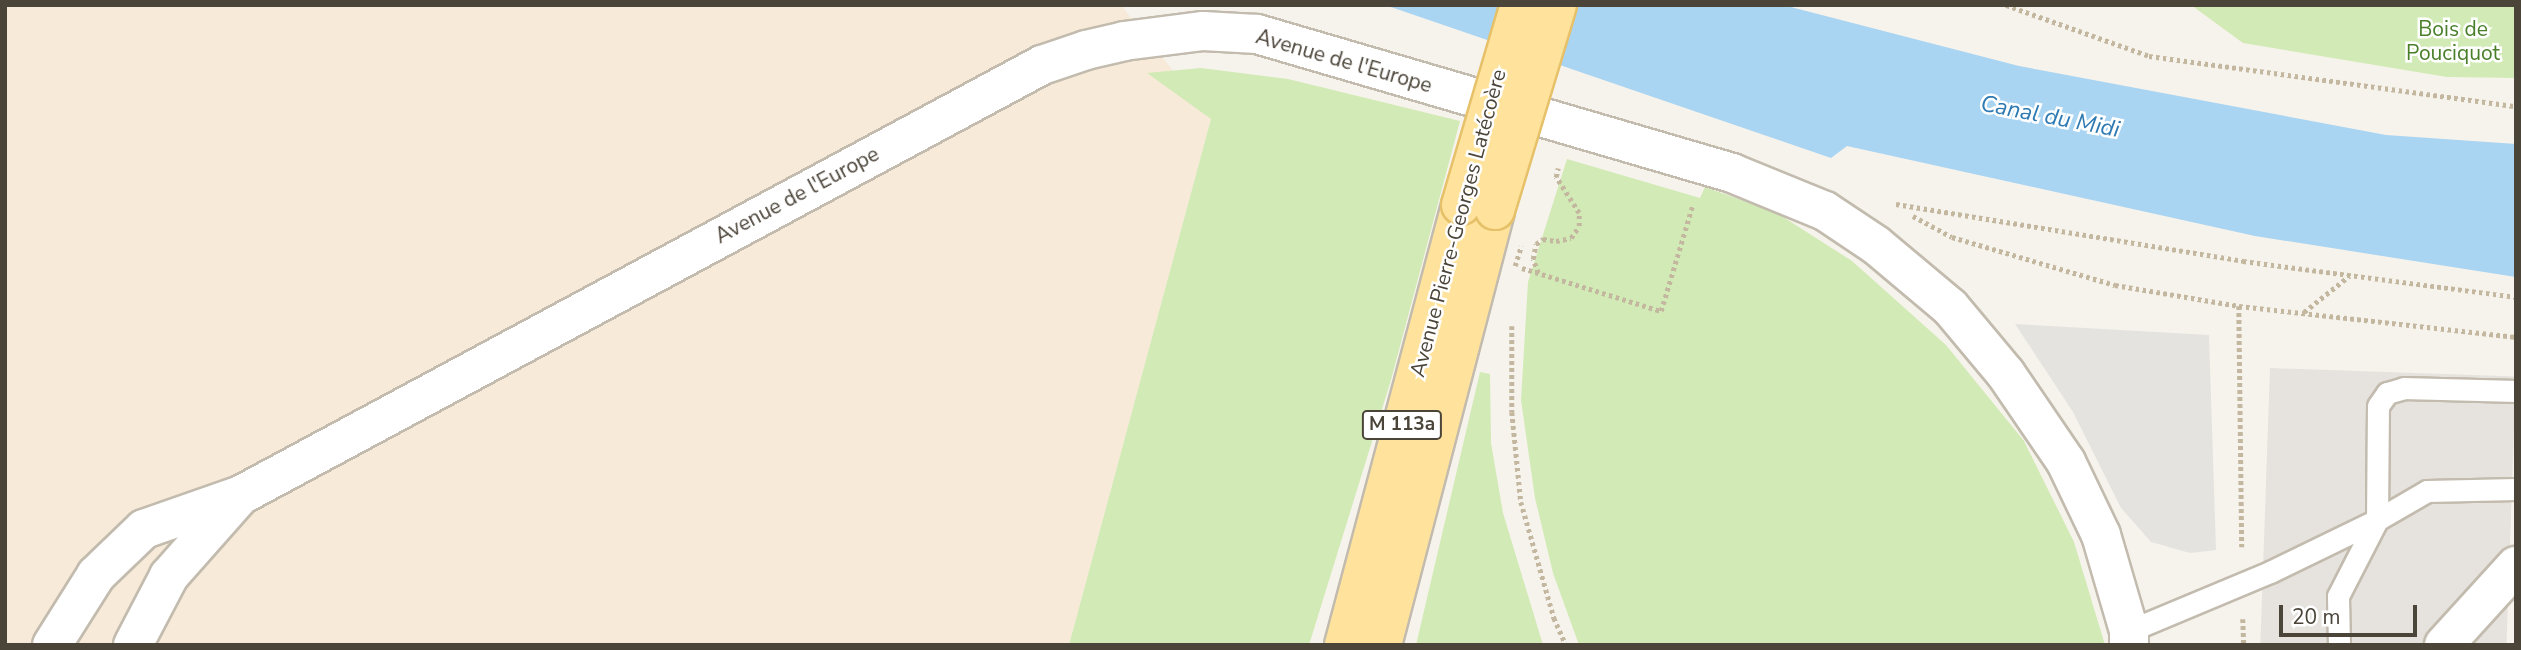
<!DOCTYPE html>
<meta charset="utf-8">
<style>
body{margin:0}
#map{position:relative;width:2521px;height:650px;overflow:hidden;background:#f6f3ec;font-family:"Nunito Sans",sans-serif}
div>[style]{position:absolute}
.commercial>*{inset:0;background:#f7ead8}
.industrial>*{inset:0;background:#e6e2dd;transform-origin:0 0}
.green>*{inset:0;background:#d2eab5}
.parking>*{inset:0;background:#e5e3e0}
.water>*{inset:0;background:#a9d4f2}
.path>*{height:4.5px;margin-top:-2.25px;transform-origin:0;background:repeating-linear-gradient(90deg,#c4b79f 0 3.5px,transparent 0 7px)}
.roads{filter:drop-shadow(2px 0 #c2bbae) drop-shadow(-2px 0 #c2bbae) drop-shadow(0 2px #c2bbae) drop-shadow(0 -2px #c2bbae)}
.service>*{height:21px;margin:-10.5px;padding:0 10.5px;transform-origin:10.5px;border-radius:10.5px;background:#fff}
.minor>*{height:38px;margin:-19px;padding:0 19px;transform-origin:19px;border-radius:19px;background:#fff}
.primary>*{height:38px;margin:-19px;padding:0 19px;transform-origin:19px;border-radius:19px;background:#ffe39c}
.path-bridge>*{height:4.5px;margin-top:-2.25px;transform-origin:0;background:repeating-linear-gradient(90deg,#c4b79f 0 3.5px,transparent 0 7px)}
.bridges{filter:drop-shadow(2px 0 #e6c16a) drop-shadow(-2px 0 #e6c16a) drop-shadow(0 2px #e6c16a) drop-shadow(0 -2px #e6c16a)}
.primary-bridge>*{height:38px;margin:-19px;padding:0 19px;transform-origin:19px;border-radius:19px;background:#ffe39c}
span{translate:-50% -50%;white-space:nowrap;text-align:center;line-height:1.15;-webkit-text-stroke:5px #fff;paint-order:stroke}
.shield-label span{padding:2px 5px;background:#fff;border:2px solid;border-radius:5px;-webkit-text-stroke-width:0}
.shield-label{font-size:19px;color:#4b4439;font-weight:700}
.park-label{font-size:21px;color:#4a7f2a}
.street-label{font-size:21px;color:#4b4439}
.water-label{font-size:23px;color:#2e7ab2;font-style:italic}
.frame{position:absolute;inset:0;border:7px solid #4b4439;pointer-events:none}
.scale{position:absolute;left:2279px;top:605px;width:138px;height:32px;box-sizing:border-box;border:4px solid #4b4439;border-top:0;padding-left:9px;font-size:21px;line-height:24px;white-space:nowrap;color:#4b4439;-webkit-text-stroke:5px #fff;paint-order:stroke}
</style>
<div id="map">
<div class="commercial">
<div style="clip-path:polygon(5px 5px,1121px 5px,1211px 119px,1069px 645px,5px 645px)"></div>
</div>
<div class="industrial">
<div style="left:2270px;top:368px;width:246px;height:277px;rotate:2deg"></div>
</div>
<div class="green">
<div style="clip-path:polygon(2191px 5px,2516px 5px,2516px 78px,2447px 77px,2243px 43px)"></div>
<div style="clip-path:polygon(1201px 68px,1288px 79px,1460px 121px,1391px 380px,1309px 645px,1069px 645px,1211px 119px,1147px 73px)"></div>
<div style="clip-path:polygon(1567px 159px,1700px 198px,1705px 187px,1777px 213px,1852px 261px,1946px 345px,2024px 441px,2074px 542px,2105px 645px,1579px 645px,1553px 573px,1535px 498px,1521px 400px,1528px 282px)"></div>
<div style="clip-path:polygon(1480px 372px,1490px 374px,1491px 443px,1503px 513px,1543px 645px,1416px 645px)"></div>
</div>
<div class="parking">
<div style="clip-path:polygon(2015px 324px,2209px 335px,2216px 550px,2190px 553px,2151px 542px,2121px 508px,2073px 412px)"></div>
</div>
<div class="water">
<div style="clip-path:polygon(1385px 5px,1783px 5px,2019px 66px,2386px 135px,2516px 144px,2516px 277px,2255px 236px,1847px 146px,1831px 158px)"></div>
</div>
<div class="path">
<div style="left:2006px;top:5px;width:152px;rotate:19.6deg"></div>
<div style="left:2149px;top:56px;width:370px;rotate:7.8deg"></div>
<div style="left:1896px;top:204px;width:352px;rotate:9.3deg"></div>
<div style="left:2243px;top:261px;width:275px;rotate:7.5deg"></div>
<div style="left:1913px;top:216px;width:44px;rotate:28.3deg"></div>
<div style="left:1952px;top:237px;width:170px;rotate:16.4deg"></div>
<div style="left:2115px;top:285px;width:126px;rotate:9.6deg"></div>
<div style="left:2239px;top:306px;width:279px;rotate:6.4deg"></div>
<div style="left:1522px;top:268px;width:145px;rotate:17.2deg"></div>
<div style="left:1661px;top:311px;width:109px;rotate:-73.4deg"></div>
<div style="left:1538px;top:273px;width:15px;rotate:-110deg"></div>
<div style="left:1533px;top:259px;width:15px;rotate:-79deg"></div>
<div style="left:1536px;top:244px;width:9px;rotate:-36deg"></div>
<div style="left:1543px;top:239px;width:13px;rotate:9deg"></div>
<div style="left:1556px;top:241px;width:15px;rotate:-11deg"></div>
<div style="left:1571px;top:238px;width:14px;rotate:-56deg"></div>
<div style="left:1579px;top:226px;width:13px;rotate:-90deg"></div>
<div style="left:1579px;top:213px;width:43px;rotate:-122.6deg"></div>
<div style="left:1556px;top:177px;width:9px;rotate:-77deg"></div>
<div style="left:2239px;top:306px;width:241px;rotate:89.3deg"></div>
<div style="left:2304px;top:312px;width:58px;rotate:-38.7deg"></div>
<div style="left:1512px;top:326px;width:86px;rotate:90deg"></div>
<div style="left:1512px;top:412px;width:90px;rotate:84.3deg"></div>
<div style="left:1521px;top:502px;width:121px;rotate:74.1deg"></div>
<div style="left:1554px;top:618px;width:30px;rotate:66deg"></div>
<div style="left:2243px;top:619px;width:26px;rotate:88deg"></div>
</div>
<div class="roads">
<div class="service">
<div style="left:2129px;top:631px;width:153px;rotate:-22.7deg"></div>
<div style="left:2270px;top:572px;width:119px;rotate:-25.9deg"></div>
<div style="left:2377px;top:520px;width:58px;rotate:-30.1deg"></div>
<div style="left:2427px;top:491px;width:89px;rotate:-1.3deg"></div>
<div style="left:2339px;top:645px;width:49px;rotate:-91.2deg"></div>
<div style="left:2338px;top:596px;width:85px;rotate:-62.8deg"></div>
<div style="left:2377px;top:520px;width:114px;rotate:-89.5deg"></div>
<div style="left:2378px;top:406px;width:16px;rotate:-55deg"></div>
<div style="left:2387px;top:393px;width:18px;rotate:-16deg"></div>
<div style="left:2404px;top:388px;width:112px;rotate:1.5deg"></div>
</div>
<div class="minor">
<div style="left:52px;top:645px;width:83px;rotate:-57.8deg"></div>
<div style="left:96px;top:575px;width:66px;rotate:-43.8deg"></div>
<div style="left:144px;top:529px;width:103px;rotate:-19.3deg"></div>
<div style="left:241px;top:495px;width:909px;rotate:-28.23deg"></div>
<div style="left:1042px;top:65px;width:46px;rotate:-18.8deg"></div>
<div style="left:1086px;top:50px;width:39px;rotate:-13deg"></div>
<div style="left:1124px;top:41px;width:80px;rotate:-7.2deg"></div>
<div style="left:1203px;top:31px;width:54px;rotate:3.2deg"></div>
<div style="left:1257px;top:34px;width:495px;rotate:16.3deg"></div>
<div style="left:1732px;top:173px;width:100px;rotate:22.2deg"></div>
<div style="left:1825px;top:211px;width:61px;rotate:33.7deg"></div>
<div style="left:1876px;top:245px;width:97px;rotate:40deg"></div>
<div style="left:1950px;top:307px;width:87px;rotate:50.1deg"></div>
<div style="left:2006px;top:374px;width:107px;rotate:55.7deg"></div>
<div style="left:2066px;top:462px;width:81px;rotate:64.4deg"></div>
<div style="left:2101px;top:535px;width:100px;rotate:73.7deg"></div>
<div style="left:2129px;top:631px;width:14px;rotate:90deg"></div>
<div style="left:133px;top:645px;width:78px;rotate:-62.4deg"></div>
<div style="left:169px;top:576px;width:106px;rotate:-48.5deg"></div>
<div style="left:2444px;top:645px;width:107px;rotate:-47.7deg"></div>
</div>
<div class="primary">
<div style="left:1344px;top:645px;width:455px;rotate:-75.1deg"></div>
<div style="left:1382px;top:645px;width:449px;rotate:-75.4deg"></div>
</div>
</div>
<div class="path-bridge">
<div style="left:1515px;top:266px;width:21px;rotate:-73deg"></div>
</div>
<div class="bridges">
<div class="primary-bridge">
<div style="left:1461px;top:205px;width:209px;rotate:-73.6deg"></div>
<div style="left:1495px;top:210px;width:214px;rotate:-73.2deg"></div>
</div>
</div>
<div class="shield-label">
<span style="left:1402px;top:425px">M 113a</span>
</div>
<div class="park-label">
<span style="left:2453px;top:41px">Bois de<br>Pouciquot</span>
</div>
<div class="street-label">
<span style="left:1344px;top:61px;rotate:16deg">Avenue de l'Europe</span>
<span style="left:797px;top:195px;rotate:-28deg">Avenue de l'Europe</span>
<span style="left:1458px;top:223px;rotate:-75deg">Avenue Pierre-Georges Latécoère</span>
</div>
<div class="water-label">
<span style="left:2050px;top:117px;rotate:11deg">Canal du Midi</span>
</div>
<div class="frame"></div>
<div class="scale">20 m</div>
</div>
